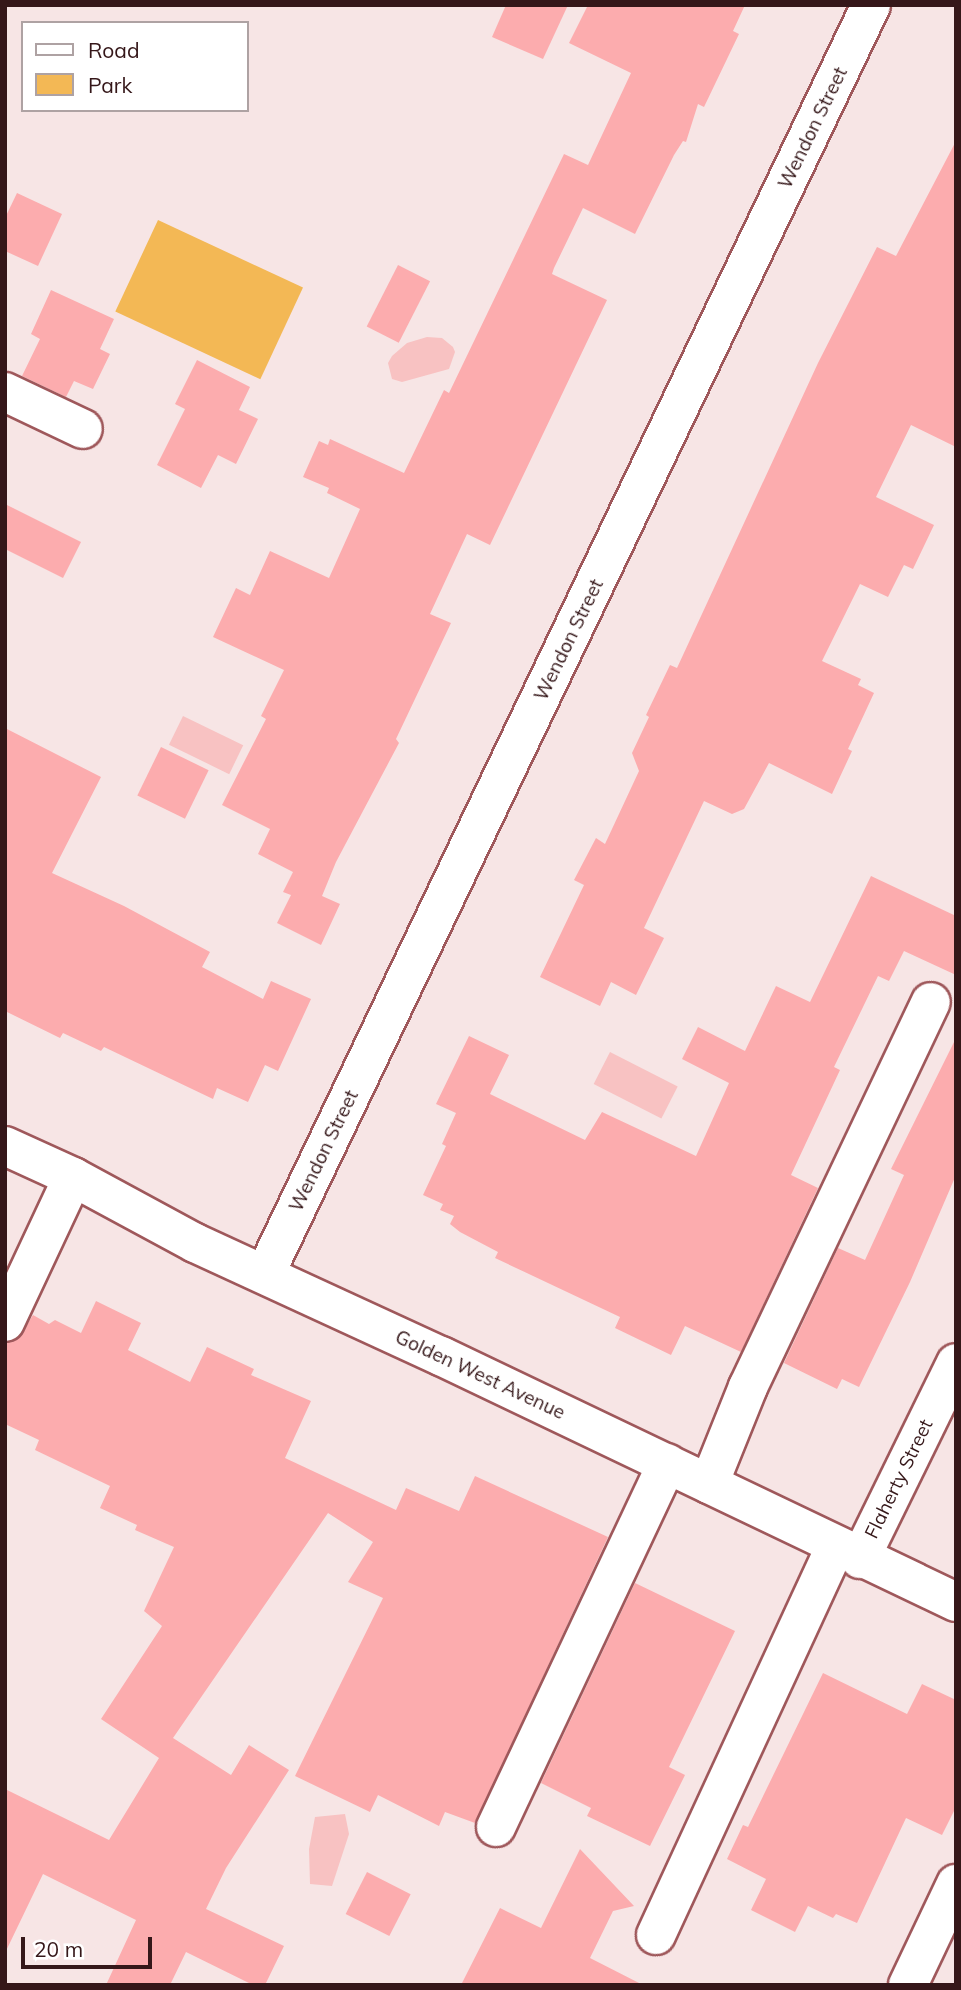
<!DOCTYPE html>
<style>
body{margin:0}
#map{position:relative;width:961px;height:1990px;overflow:hidden;background:#f7e5e5;font-family:Mulish,sans-serif}
div>[style]{position:absolute}
.green>*{inset:0;background:#f3b855;transform-origin:0 0}
.water>*{inset:0;background:#f8c2c2;transform-origin:0 0}
.building>*{inset:0;background:#fcacae;transform-origin:0 0}
.roads{filter:drop-shadow(2px 0 #9f585b) drop-shadow(-2px 0 #9f585b) drop-shadow(0 2px #9f585b) drop-shadow(0 -2px #9f585b)}
.minor>*{height:38px;margin:-19px;padding:0 19px;transform-origin:19px;border-radius:19px;background:#fff}
span{translate:-50% -50%;white-space:nowrap;text-align:center;line-height:1.15;-webkit-text-stroke:7px #fff;paint-order:stroke}
.street-label{font-size:19px;color:#351719}
.frame{position:absolute;inset:0;border:7px solid #351719;pointer-events:none}
.legend{position:absolute;left:21px;top:21px;width:228px;height:91px;box-sizing:border-box;background:#fff;border:2px solid #aea2a3;margin:0;padding:9px 12px;list-style:none;font-size:21px;color:#351719}
.legend li{display:flex;align-items:center;gap:14px;height:35px}
.legend b{width:35px;border:2px solid #aea2a3}
.scale{position:absolute;left:21px;top:1937px;width:131px;height:32px;box-sizing:border-box;border:4px solid #351719;border-top:0;padding-left:9px;font-size:21px;line-height:24px;white-space:nowrap;color:#351719;-webkit-text-stroke:5px #fff;paint-order:stroke}
</style>
<div id="map">
<div class="green">
<div style="left:158px;top:220px;width:160px;height:101px;rotate:25deg"></div>
</div>
<div class="water">
<div style="clip-path:polygon(427px 337px,442px 338px,453px 347px,455px 352px,449px 369px,402px 382px,392px 379px,388px 363px,392px 356px,407px 343px)"></div>
<div style="left:183px;top:716px;width:67px;height:32px;rotate:26deg"></div>
<div style="left:610px;top:1052px;width:76px;height:36px;rotate:27deg"></div>
<div style="clip-path:polygon(345px 1814px,349px 1834px,332px 1886px,310px 1884px,309px 1849px,315px 1817px)"></div>
</div>
<div class="building">
<div style="clip-path:polygon(506px 5px,568px 5px,543px 59px,492px 37px)"></div>
<div style="clip-path:polygon(588px 5px,745px 5px,733px 31px,739px 34px,704px 107px,698px 104px,686px 142px,683px 141px,674px 155px,635px 234px,583px 208px,554px 268px,552px 274px,607px 300px,490px 545px,467px 534px,430px 614px,451px 623px,396px 739px,399px 743px,336px 862px,322px 896px,340px 904px,321px 945px,277px 923px,291px 895px,283px 892px,293px 872px,258px 854px,270px 829px,222px 805px,266px 719px,261px 716px,284px 670px,213px 637px,236px 588px,250px 595px,270px 551px,329px 578px,360px 509px,327px 493px,329px 488px,303px 477px,319px 441px,328px 445px,330px 439px,404px 473px,444px 390px,449px 393px,564px 154px,588px 165px,631px 73px,569px 43px)"></div>
<div style="clip-path:polygon(956px 141px,956px 447px,911px 425px,876px 497px,934px 525px,913px 569px,904px 565px,888px 597px,860px 584px,822px 661px,861px 679px,858px 685px,874px 693px,848px 749px,852px 751px,832px 794px,769px 763px,744px 809px,732px 814px,704px 801px,644px 928px,664px 938px,636px 995px,611px 982px,600px 1006px,540px 977px,584px 885px,574px 880px,596px 838px,605px 844px,639px 771px,632px 753px,649px 717px,646px 715px,670px 665px,677px 668px,818px 363px,877px 247px,896px 256px)"></div>
<div style="clip-path:polygon(17px 193px,62px 214px,38px 266px,5px 251px,5px 218px)"></div>
<div style="left:398px;top:265px;width:36px;height:69px;rotate:27deg"></div>
<div style="clip-path:polygon(51px 290px,114px 319px,100px 349px,110px 354px,93px 389px,74px 381px,66px 397px,22px 376px,40px 339px,31px 334px)"></div>
<div style="clip-path:polygon(197px 360px,250px 387px,239px 410px,258px 419px,236px 464px,218px 455px,201px 488px,157px 465px,185px 409px,175px 404px)"></div>
<div style="clip-path:polygon(5px 504px,81px 542px,63px 578px,5px 549px)"></div>
<div style="clip-path:polygon(5px 728px,101px 777px,52px 873px,124px 906px,210px 952px,202px 967px,263px 999px,271px 981px,311px 999px,278px 1071px,265px 1065px,248px 1102px,217px 1088px,213px 1099px,104px 1047px,101px 1051px,63px 1033px,60px 1038px,5px 1011px)"></div>
<div style="left:161px;top:747px;width:53px;height:54px;rotate:26deg"></div>
<div style="clip-path:polygon(871px 876px,956px 916px,956px 975px,904px 951px,889px 981px,878px 976px,834px 1067px,840px 1070px,791px 1175px,818px 1188px,741px 1352px,685px 1326px,671px 1355px,615px 1328px,620px 1317px,495px 1258px,498px 1252px,460px 1232px,450px 1224px,454px 1216px,440px 1210px,443px 1204px,423px 1195px,446px 1146px,442px 1144px,456px 1113px,436px 1104px,469px 1036px,509px 1055px,490px 1094px,585px 1140px,602px 1112px,696px 1156px,729px 1083px,682px 1059px,698px 1027px,745px 1051px,776px 986px,810px 1002px)"></div>
<div style="clip-path:polygon(956px 1038px,956px 1175px,910px 1282px,859px 1387px,842px 1379px,837px 1389px,784px 1363px,838px 1248px,865px 1260px,904px 1175px,891px 1169px)"></div>
<div style="clip-path:polygon(96px 1301px,141px 1323px,128px 1350px,190px 1382px,207px 1347px,254px 1369px,251px 1375px,311px 1401px,285px 1458px,396px 1510px,406px 1488px,459px 1511px,475px 1476px,608px 1537px,475px 1823px,445px 1812px,439px 1826px,378px 1795px,370px 1812px,295px 1776px,383px 1598px,348px 1582px,373px 1542px,328px 1513px,173px 1738px,231px 1775px,249px 1745px,289px 1770px,226px 1868px,206px 1909px,284px 1946px,265px 1985px,253px 1985px,186px 1952px,170px 1985px,106px 1985px,136px 1920px,43px 1874px,5px 1953px,5px 1789px,109px 1840px,159px 1758px,101px 1719px,162px 1626px,144px 1611px,174px 1547px,135px 1530px,137px 1525px,100px 1508px,110px 1486px,35px 1450px,39px 1440px,5px 1424px,5px 1344px,18px 1339px,33px 1315px,49px 1324px,55px 1320px,81px 1333px)"></div>
<div style="clip-path:polygon(635px 1583px,735px 1631px,669px 1767px,685px 1775px,650px 1846px,587px 1816px,591px 1808px,541px 1783px)"></div>
<div style="clip-path:polygon(823px 1673px,907px 1714px,922px 1684px,956px 1700px,956px 1807px,942px 1835px,906px 1818px,857px 1923px,836px 1914px,833px 1918px,808px 1906px,795px 1932px,751px 1910px,766px 1879px,727px 1859px,743px 1825px,748px 1827px)"></div>
<div style="clip-path:polygon(580px 1849px,634px 1906px,613px 1911px,590px 1958px,643px 1985px,461px 1985px,500px 1908px,541px 1928px)"></div>
<div style="left:367px;top:1872px;width:49px;height:47px;rotate:27deg"></div>
</div>
<div class="roads">
<div class="minor">
<div style="left:5px;top:392px;width:86px;rotate:25.4deg"></div>
<div style="left:5px;top:1146px;width:75px;rotate:24.5deg"></div>
<div style="left:73px;top:1177px;width:139px;rotate:28.4deg"></div>
<div style="left:195px;top:1243px;width:271px;rotate:24.7deg"></div>
<div style="left:441px;top:1356px;width:571px;rotate:25.53deg"></div>
<div style="left:265px;top:1274px;width:1406px;rotate:-64.47deg"></div>
<div style="left:5px;top:1322px;width:160px;rotate:-64.9deg"></div>
<div style="left:709px;top:1484px;width:105px;rotate:-68.1deg"></div>
<div style="left:748px;top:1387px;width:426px;rotate:-64.6deg"></div>
<div style="left:860px;top:1559px;width:218px;rotate:-63.9deg"></div>
<div style="left:496px;top:1827px;width:402px;rotate:-64.8deg"></div>
<div style="left:656px;top:1935px;width:429px;rotate:-65.2deg"></div>
<div style="left:908px;top:1985px;width:112px;rotate:-64.6deg"></div>
</div>
</div>
<div class="street-label">
<span style="left:813px;top:128px;rotate:-64deg">Wendon Street</span>
<span style="left:569px;top:640px;rotate:-64deg">Wendon Street</span>
<span style="left:324px;top:1151px;rotate:-64deg">Wendon Street</span>
<span style="left:480px;top:1375px;rotate:25deg">Golden West Avenue</span>
<span style="left:899px;top:1479px;rotate:-64deg">Flaherty Street</span>
</div>
<div class="frame"></div>
<ul class="legend">
<li><b style="height:9px;background:#fff"></b>Road</li>
<li><b style="height:19px;background:#f3b855"></b>Park</li>
</ul>
<div class="scale">20 m</div>
</div>
